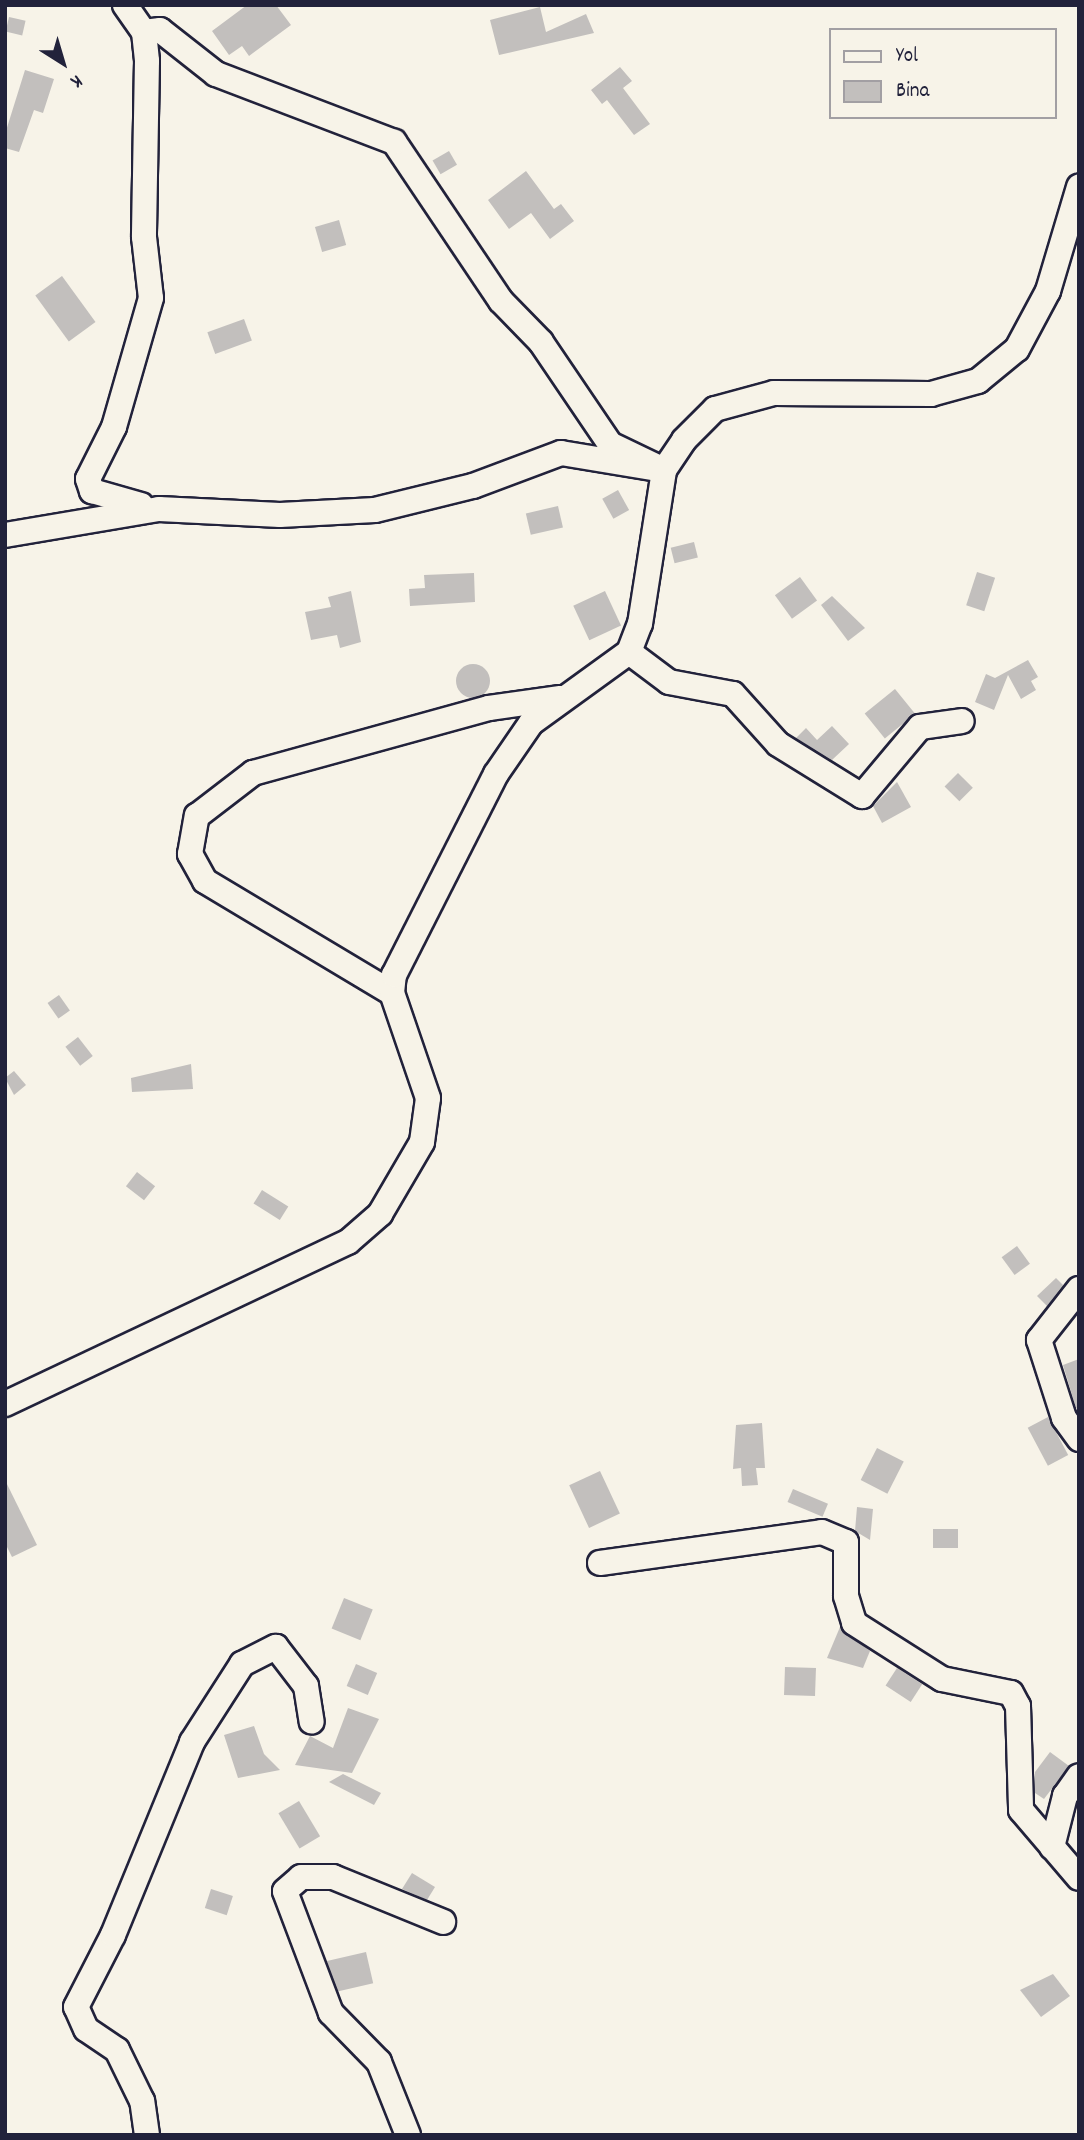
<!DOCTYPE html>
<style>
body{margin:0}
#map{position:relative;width:1084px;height:2140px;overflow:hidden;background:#f7f3e8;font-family:Dekko,sans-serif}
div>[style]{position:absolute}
.building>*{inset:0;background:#c2bfbd;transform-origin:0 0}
.round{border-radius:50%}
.roads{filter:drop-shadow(2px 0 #22223b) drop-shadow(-2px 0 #22223b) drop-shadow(0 2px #22223b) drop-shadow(0 -2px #22223b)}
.minor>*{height:24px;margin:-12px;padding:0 12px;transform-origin:12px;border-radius:12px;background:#f7f3e8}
span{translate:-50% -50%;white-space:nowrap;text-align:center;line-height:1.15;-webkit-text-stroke:5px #f7f3e8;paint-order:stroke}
.frame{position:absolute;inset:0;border:7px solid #22223b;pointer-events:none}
.legend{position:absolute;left:829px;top:28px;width:228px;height:91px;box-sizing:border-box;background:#f7f3e8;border:2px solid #a29fa3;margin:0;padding:9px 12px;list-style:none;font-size:21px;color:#22223b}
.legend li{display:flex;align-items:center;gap:14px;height:35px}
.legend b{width:35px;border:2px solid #a29fa3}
.north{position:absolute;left:28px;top:28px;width:70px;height:70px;-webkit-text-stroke:5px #f7f3e8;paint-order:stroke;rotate:143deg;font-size:19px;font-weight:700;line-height:28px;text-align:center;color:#22223b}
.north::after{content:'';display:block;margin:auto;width:24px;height:32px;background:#22223b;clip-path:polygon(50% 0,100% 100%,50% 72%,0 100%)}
</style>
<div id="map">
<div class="building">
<div style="clip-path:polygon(247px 5px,276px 5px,291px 25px,249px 56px,242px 46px,229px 55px,212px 31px)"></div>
<div style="clip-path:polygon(540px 7px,546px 32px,586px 14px,594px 33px,499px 55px,490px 20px)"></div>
<div style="left:9px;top:17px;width:17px;height:15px;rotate:13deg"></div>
<div style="clip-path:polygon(620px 67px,632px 81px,623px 88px,650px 124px,634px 135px,607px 100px,602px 104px,591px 90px)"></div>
<div style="clip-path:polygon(25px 70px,54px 79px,43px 113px,34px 110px,19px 152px,5px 148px,5px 134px)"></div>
<div style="left:449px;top:151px;width:16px;height:19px;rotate:60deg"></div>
<div style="clip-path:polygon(526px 171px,554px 209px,561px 204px,574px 221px,550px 239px,531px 213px,509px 229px,488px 200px)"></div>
<div style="left:339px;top:220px;width:26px;height:25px;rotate:74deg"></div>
<div style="left:62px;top:276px;width:57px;height:33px;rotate:54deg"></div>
<div style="left:244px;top:319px;width:23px;height:39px;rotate:70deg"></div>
<div style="left:618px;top:490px;width:23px;height:18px;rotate:61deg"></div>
<div style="left:558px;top:506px;width:22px;height:33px;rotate:77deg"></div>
<div style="left:694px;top:542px;width:16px;height:24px;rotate:76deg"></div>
<div style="left:977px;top:572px;width:19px;height:35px;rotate:18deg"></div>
<div style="clip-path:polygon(474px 573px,475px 602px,410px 606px,409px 589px,425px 588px,424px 575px)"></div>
<div style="left:800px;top:577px;width:29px;height:31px;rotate:54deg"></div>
<div style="clip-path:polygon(351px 591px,361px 642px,340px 648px,337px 635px,311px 640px,305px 612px,331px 607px,328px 597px)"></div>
<div style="left:605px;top:591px;width:38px;height:35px;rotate:65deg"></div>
<div style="clip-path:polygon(832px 596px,865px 628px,848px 641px,821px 605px)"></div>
<div style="clip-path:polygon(1028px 660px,1038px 677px,1031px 681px,1036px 690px,1021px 699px,1008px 675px,994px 710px,975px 702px,986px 674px,995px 678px)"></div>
<div class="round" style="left:456px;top:664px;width:34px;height:34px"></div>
<div style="left:895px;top:689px;width:32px;height:39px;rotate:51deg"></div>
<div style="clip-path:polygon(832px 726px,849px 744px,832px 760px,796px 738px,806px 728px,817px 740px)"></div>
<div style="left:958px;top:773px;width:21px;height:19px;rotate:45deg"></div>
<div style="clip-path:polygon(897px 782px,911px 807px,882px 823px,873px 806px)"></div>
<div style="left:59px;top:995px;width:19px;height:14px;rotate:55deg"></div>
<div style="left:78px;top:1037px;width:24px;height:16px;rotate:52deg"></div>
<div style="clip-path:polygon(191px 1064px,193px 1089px,132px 1092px,131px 1078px)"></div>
<div style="clip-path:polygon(14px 1071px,26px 1085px,14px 1095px,5px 1078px)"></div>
<div style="left:137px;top:1172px;width:23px;height:18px;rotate:38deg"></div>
<div style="left:262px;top:1190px;width:31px;height:16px;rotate:32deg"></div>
<div style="left:1017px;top:1246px;width:22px;height:19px;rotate:54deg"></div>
<div style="clip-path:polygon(1056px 1278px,1063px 1285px,1047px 1306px,1037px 1296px)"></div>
<div style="clip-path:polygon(1079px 1359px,1079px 1408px,1076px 1408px,1063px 1365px)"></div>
<div style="left:1048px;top:1417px;width:43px;height:23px;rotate:62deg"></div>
<div style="clip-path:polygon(762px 1423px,765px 1468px,756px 1468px,758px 1485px,742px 1486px,741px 1468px,733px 1469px,736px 1425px)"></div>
<div style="left:877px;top:1448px;width:30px;height:36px;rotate:27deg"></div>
<div style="left:600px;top:1471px;width:47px;height:34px;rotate:65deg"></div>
<div style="clip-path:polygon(5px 1480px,37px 1545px,12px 1557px,5px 1543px)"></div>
<div style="left:793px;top:1489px;width:38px;height:14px;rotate:23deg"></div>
<div style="clip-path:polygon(857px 1507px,873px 1509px,870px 1540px,855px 1531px)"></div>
<div style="left:958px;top:1529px;width:19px;height:25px;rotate:90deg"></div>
<div style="left:344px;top:1598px;width:31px;height:33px;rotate:22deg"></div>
<div style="clip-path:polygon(840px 1627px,870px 1651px,863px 1668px,827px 1658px)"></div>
<div style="left:356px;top:1664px;width:23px;height:24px;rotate:23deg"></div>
<div style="left:785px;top:1667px;width:31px;height:28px;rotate:2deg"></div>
<div style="left:897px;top:1668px;width:30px;height:21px;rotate:33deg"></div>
<div style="clip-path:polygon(348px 1708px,379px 1719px,352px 1773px,295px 1765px,310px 1736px,333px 1748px)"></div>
<div style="clip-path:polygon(254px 1726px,264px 1754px,280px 1770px,238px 1778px,224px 1735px)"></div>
<div style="clip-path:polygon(1050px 1752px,1069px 1766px,1044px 1799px,1035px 1793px,1035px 1772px)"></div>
<div style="clip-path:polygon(343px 1774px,381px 1793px,374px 1805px,329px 1782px)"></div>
<div style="left:299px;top:1801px;width:41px;height:24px;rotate:59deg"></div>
<div style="clip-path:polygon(412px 1873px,435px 1887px,427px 1900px,402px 1889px)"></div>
<div style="left:211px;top:1889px;width:23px;height:20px;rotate:18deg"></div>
<div style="left:366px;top:1952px;width:32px;height:40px;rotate:77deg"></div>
<div style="clip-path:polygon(1053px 1974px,1070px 1996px,1041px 2017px,1020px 1990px)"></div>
</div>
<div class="roads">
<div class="minor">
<div style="left:125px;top:5px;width:33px;rotate:55deg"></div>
<div style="left:144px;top:32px;width:29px;rotate:84deg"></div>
<div style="left:147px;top:61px;width:176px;rotate:91deg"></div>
<div style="left:144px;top:237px;width:61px;rotate:83.5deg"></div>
<div style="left:151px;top:298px;width:134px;rotate:106deg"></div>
<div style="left:114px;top:427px;width:58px;rotate:116.6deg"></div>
<div style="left:88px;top:479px;width:13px;rotate:72deg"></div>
<div style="left:92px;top:491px;width:51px;rotate:15.9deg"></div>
<div style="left:5px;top:535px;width:156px;rotate:-9.6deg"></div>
<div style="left:159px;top:509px;width:121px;rotate:2.8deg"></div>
<div style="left:280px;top:515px;width:95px;rotate:-3deg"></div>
<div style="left:375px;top:510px;width:101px;rotate:-13.8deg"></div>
<div style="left:473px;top:486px;width:94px;rotate:-20.6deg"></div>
<div style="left:561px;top:453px;width:104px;rotate:9.4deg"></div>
<div style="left:664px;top:470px;width:60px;rotate:-154.3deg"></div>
<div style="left:610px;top:444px;width:123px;rotate:-124.1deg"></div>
<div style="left:541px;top:342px;width:57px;rotate:-134.3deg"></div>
<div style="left:501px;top:301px;width:192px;rotate:-123.9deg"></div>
<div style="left:394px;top:142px;width:191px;rotate:-159.1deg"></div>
<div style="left:216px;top:74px;width:71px;rotate:-141.8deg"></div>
<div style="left:160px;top:30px;width:16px;rotate:173deg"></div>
<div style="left:629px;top:652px;width:50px;rotate:36.9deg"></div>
<div style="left:669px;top:682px;width:65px;rotate:10.6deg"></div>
<div style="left:733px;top:694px;width:67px;rotate:48deg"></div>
<div style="left:778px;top:744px;width:99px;rotate:31.8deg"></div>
<div style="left:862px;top:796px;width:90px;rotate:-50deg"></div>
<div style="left:920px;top:727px;width:42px;rotate:-8.1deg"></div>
<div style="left:392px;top:993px;width:218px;rotate:-149.1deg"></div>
<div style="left:205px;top:881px;width:31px;rotate:-119deg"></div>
<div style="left:190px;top:854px;width:39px;rotate:-80deg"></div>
<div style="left:197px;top:816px;width:71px;rotate:-37.5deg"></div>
<div style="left:253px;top:773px;width:245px;rotate:-15.4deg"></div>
<div style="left:489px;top:708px;width:72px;rotate:-8deg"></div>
<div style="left:1079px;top:1289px;width:65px;rotate:128.1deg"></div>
<div style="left:1039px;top:1340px;width:82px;rotate:72.2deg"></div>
<div style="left:1064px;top:1418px;width:26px;rotate:54deg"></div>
<div style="left:5px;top:1404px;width:379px;rotate:-25.3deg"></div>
<div style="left:348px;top:1242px;width:43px;rotate:-41.2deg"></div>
<div style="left:380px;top:1214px;width:83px;rotate:-59.7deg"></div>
<div style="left:422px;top:1142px;width:44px;rotate:-82.2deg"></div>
<div style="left:428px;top:1098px;width:111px;rotate:-108.9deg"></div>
<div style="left:392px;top:993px;width:18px;rotate:-84deg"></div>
<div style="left:394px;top:975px;width:225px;rotate:-63.1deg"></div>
<div style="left:496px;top:774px;width:62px;rotate:-55.5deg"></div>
<div style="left:531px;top:723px;width:121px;rotate:-35.9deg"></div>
<div style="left:629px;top:652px;width:30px;rotate:-69deg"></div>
<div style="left:640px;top:624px;width:156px;rotate:-81.1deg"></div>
<div style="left:664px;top:470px;width:36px;rotate:-56deg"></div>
<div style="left:684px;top:440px;width:44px;rotate:-45deg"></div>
<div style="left:715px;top:409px;width:61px;rotate:-15.2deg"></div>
<div style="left:774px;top:393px;width:157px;rotate:0.4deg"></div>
<div style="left:931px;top:394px;width:49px;rotate:-15.5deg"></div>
<div style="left:978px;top:381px;width:50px;rotate:-39.4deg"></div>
<div style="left:1017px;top:349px;width:66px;rotate:-61.9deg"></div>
<div style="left:1048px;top:291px;width:109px;rotate:-73.4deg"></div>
<div style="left:600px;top:1563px;width:224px;rotate:-7.9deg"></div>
<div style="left:822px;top:1532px;width:26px;rotate:23deg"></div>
<div style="left:846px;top:1542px;width:54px;rotate:90deg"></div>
<div style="left:846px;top:1596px;width:28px;rotate:73deg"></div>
<div style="left:854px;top:1623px;width:104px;rotate:32.5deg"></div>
<div style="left:942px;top:1679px;width:70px;rotate:11.5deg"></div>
<div style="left:1011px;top:1693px;width:15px;rotate:62deg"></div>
<div style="left:1018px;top:1706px;width:104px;rotate:88.3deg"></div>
<div style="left:1021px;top:1810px;width:89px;rotate:49.5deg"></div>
<div style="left:1052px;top:1847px;width:53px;rotate:-75.7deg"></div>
<div style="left:1065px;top:1796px;width:24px;rotate:-55deg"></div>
<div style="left:147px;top:2135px;width:34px;rotate:-98deg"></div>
<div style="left:142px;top:2101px;width:57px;rotate:-116.1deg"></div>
<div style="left:117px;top:2050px;width:37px;rotate:-146deg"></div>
<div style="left:86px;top:2029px;width:24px;rotate:-114deg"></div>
<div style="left:76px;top:2007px;width:81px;rotate:-62.8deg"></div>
<div style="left:113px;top:1935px;width:209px;rotate:-67.7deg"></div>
<div style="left:192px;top:1742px;width:93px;rotate:-57.3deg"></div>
<div style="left:242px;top:1664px;width:38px;rotate:-27deg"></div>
<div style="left:276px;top:1647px;width:49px;rotate:52.4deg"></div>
<div style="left:306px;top:1686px;width:36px;rotate:81deg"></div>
<div style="left:408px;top:2135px;width:79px;rotate:-111.7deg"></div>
<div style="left:379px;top:2062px;width:69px;rotate:-134.4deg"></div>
<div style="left:331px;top:2013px;width:130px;rotate:-110.7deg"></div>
<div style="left:285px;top:1891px;width:21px;rotate:-41deg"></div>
<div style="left:301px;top:1877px;width:32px"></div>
<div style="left:333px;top:1877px;width:119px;rotate:22.2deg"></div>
</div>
</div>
<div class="frame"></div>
<ul class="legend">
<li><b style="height:9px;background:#f7f3e8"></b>Yol</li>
<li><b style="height:19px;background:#c2bfbd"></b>Bina</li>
</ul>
<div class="north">K</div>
</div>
